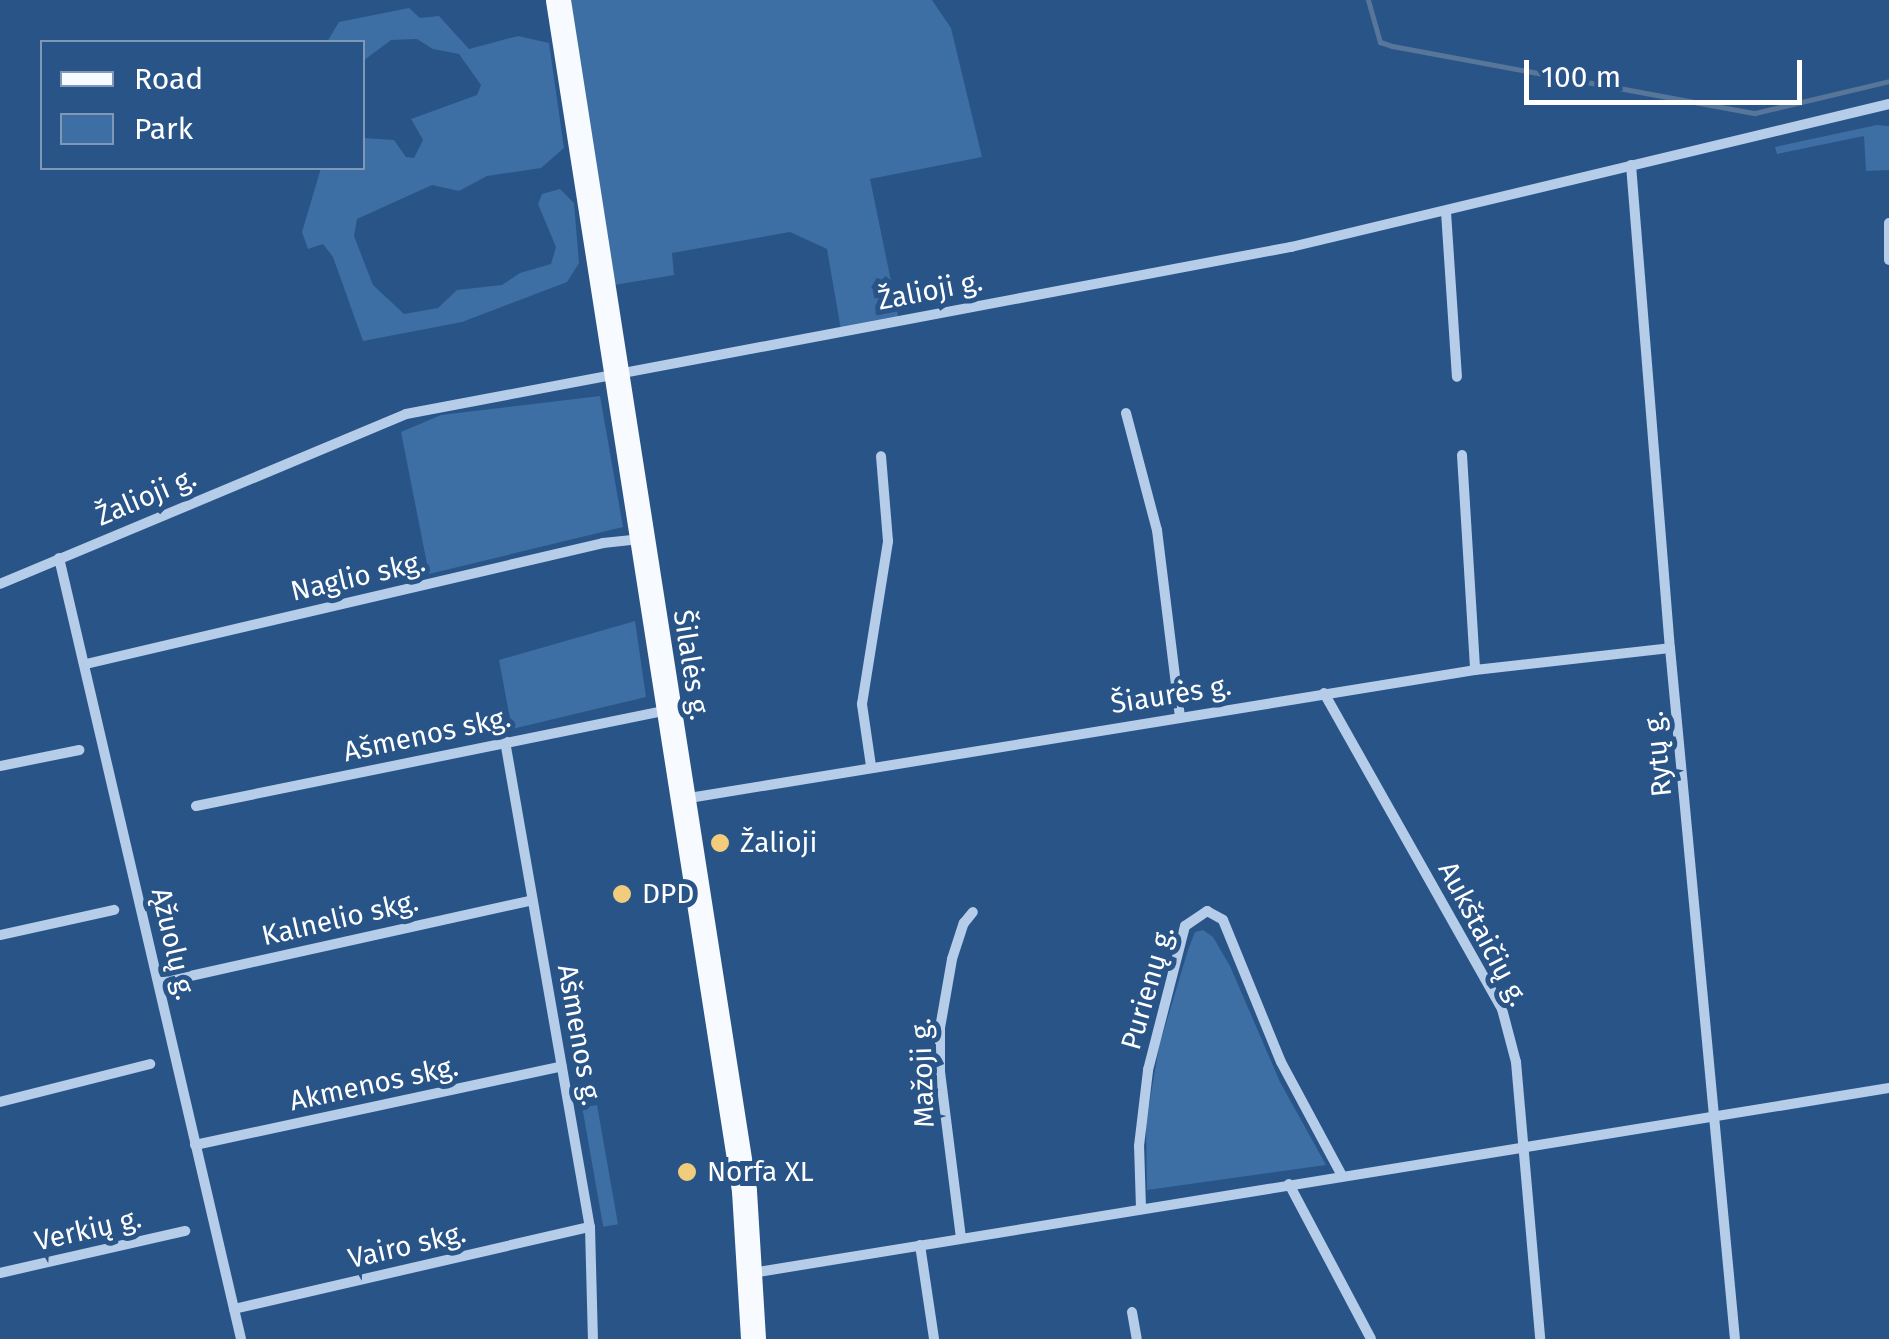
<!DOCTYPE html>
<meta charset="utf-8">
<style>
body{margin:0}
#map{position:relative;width:1889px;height:1339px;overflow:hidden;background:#295488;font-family:"Fira Sans",sans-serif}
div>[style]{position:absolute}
.green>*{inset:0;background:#3d6ea4;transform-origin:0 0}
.stream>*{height:5px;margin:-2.5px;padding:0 2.5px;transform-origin:2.5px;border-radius:2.5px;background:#58759a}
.street>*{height:10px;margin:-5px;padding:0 5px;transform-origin:5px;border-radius:5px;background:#b5cde8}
.primary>*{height:25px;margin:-12.5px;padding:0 12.5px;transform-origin:12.5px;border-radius:12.5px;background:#f7fafe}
.dots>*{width:28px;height:28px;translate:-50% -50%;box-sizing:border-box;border:5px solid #295488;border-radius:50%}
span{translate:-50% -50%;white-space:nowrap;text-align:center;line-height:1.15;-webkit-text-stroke:10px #295488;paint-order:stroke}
.street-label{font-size:28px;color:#fff}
.poi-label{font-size:28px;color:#fff}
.left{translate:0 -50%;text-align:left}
.legend{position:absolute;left:40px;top:40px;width:325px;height:130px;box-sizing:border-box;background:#295488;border:2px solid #7f98b8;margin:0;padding:12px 18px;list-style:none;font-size:30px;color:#fff}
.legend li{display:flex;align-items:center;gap:20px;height:50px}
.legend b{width:50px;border:2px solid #7f98b8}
.scale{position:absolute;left:1524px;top:60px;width:278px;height:45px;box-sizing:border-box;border:5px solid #fff;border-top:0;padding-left:12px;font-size:30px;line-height:35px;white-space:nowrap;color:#fff;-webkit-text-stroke:8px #295488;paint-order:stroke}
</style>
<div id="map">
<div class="green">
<div style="clip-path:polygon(570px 0,932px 0,951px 28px,982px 157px,870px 179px,899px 320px,841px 330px,827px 249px,790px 232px,672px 253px,674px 275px,614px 285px)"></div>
<div style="clip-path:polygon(409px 8px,420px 18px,439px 16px,469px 49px,518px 36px,549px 43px,564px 148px,541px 168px,487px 176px,459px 191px,432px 185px,357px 219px,354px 236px,373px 285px,404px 314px,438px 308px,457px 290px,502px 285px,520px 273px,551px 264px,556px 247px,538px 204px,542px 194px,560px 189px,574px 203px,579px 263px,567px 282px,462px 322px,363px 341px,333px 257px,323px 244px,308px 249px,302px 232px,321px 168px,362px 168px,363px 138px,394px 140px,406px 157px,414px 158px,423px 140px,411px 119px,477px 95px,481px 85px,459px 54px,433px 49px,417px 39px,391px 40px,363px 61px,362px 42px,327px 42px,339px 22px)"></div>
<div style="clip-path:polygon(1877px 125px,1889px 126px,1889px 170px,1866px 171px,1864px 136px,1777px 154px,1775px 147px)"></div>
<div style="clip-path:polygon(600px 396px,623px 527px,429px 574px,401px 432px,441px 415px)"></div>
<div style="clip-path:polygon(635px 621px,646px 697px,512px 729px,499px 660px)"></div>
<div style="clip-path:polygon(1203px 930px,1213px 937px,1230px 966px,1280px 1082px,1326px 1165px,1147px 1190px,1146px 1123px,1159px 1047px,1188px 950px,1195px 932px)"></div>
<div style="left:597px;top:1105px;width:121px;height:15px;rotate:80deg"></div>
</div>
<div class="stream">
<div style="left:1368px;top:0;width:44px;rotate:74.1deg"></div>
<div style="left:1380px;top:42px;width:13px;rotate:18deg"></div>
<div style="left:1392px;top:46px;width:369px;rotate:10.5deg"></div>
<div style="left:1755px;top:113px;width:138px;rotate:-13.4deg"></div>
</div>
<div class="street">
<div style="left:1631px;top:165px;width:485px;rotate:85.4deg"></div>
<div style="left:1670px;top:648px;width:694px;rotate:84.63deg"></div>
<div style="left:1446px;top:212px;width:165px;rotate:86.2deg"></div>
<div style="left:1889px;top:223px;width:37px;rotate:90deg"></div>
<div style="left:1126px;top:413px;width:121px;rotate:75.2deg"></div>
<div style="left:1157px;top:530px;width:187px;rotate:83deg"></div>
<div style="left:1462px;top:455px;width:215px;rotate:86.5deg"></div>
<div style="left:59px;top:558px;width:802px;rotate:76.88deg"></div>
<div style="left:0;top:584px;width:440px;rotate:-22.7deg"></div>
<div style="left:406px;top:414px;width:901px;rotate:-10.69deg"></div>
<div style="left:1291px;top:247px;width:615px;rotate:-13.45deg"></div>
<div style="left:86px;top:664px;width:531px;rotate:-13.17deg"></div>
<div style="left:603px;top:543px;width:37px;rotate:-6deg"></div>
<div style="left:1324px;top:693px;width:363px;rotate:60.6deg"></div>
<div style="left:1502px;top:1009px;width:55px;rotate:75.2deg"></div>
<div style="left:1516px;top:1062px;width:278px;rotate:85deg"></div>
<div style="left:505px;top:741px;width:493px;rotate:80.1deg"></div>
<div style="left:590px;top:1227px;width:112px;rotate:88.5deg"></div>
<div style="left:0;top:766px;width:81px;rotate:-11.4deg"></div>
<div style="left:871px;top:766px;width:63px;rotate:-98.3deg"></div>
<div style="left:862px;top:704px;width:165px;rotate:-80.9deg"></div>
<div style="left:888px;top:541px;width:85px;rotate:-94.7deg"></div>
<div style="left:683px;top:799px;width:802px;rotate:-9.25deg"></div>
<div style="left:1475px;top:670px;width:196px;rotate:-6.4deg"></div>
<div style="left:196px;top:806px;width:480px;rotate:-11.5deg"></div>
<div style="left:0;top:935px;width:117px;rotate:-12.4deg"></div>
<div style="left:159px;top:983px;width:382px;rotate:-12.5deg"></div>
<div style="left:0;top:1102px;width:155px;rotate:-14.2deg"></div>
<div style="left:195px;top:1145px;width:375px;rotate:-12.1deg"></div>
<div style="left:1289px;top:1184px;width:175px;rotate:62.1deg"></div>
<div style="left:1141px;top:1208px;width:62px;rotate:-91.8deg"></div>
<div style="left:1139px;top:1146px;width:77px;rotate:-83.2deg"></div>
<div style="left:1148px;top:1070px;width:149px;rotate:-75.6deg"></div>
<div style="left:1185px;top:926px;width:27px;rotate:-34deg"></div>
<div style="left:1207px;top:911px;width:18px;rotate:29deg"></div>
<div style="left:1223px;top:920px;width:153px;rotate:67.8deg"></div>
<div style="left:1281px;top:1062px;width:129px;rotate:61.8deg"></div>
<div style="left:961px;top:1238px;width:168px;rotate:-97.2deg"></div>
<div style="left:940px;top:1071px;width:43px;rotate:-90deg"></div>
<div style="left:940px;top:1028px;width:70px;rotate:-80.1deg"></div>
<div style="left:952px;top:959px;width:38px;rotate:-72deg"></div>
<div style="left:964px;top:923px;width:14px;rotate:-51deg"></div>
<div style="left:920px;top:1245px;width:95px;rotate:81.5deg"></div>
<div style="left:0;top:1273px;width:190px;rotate:-12.8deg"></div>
<div style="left:752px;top:1273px;width:1152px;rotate:-9.24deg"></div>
<div style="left:234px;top:1309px;width:365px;rotate:-13deg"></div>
<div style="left:1132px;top:1312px;width:27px;rotate:80deg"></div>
</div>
<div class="primary">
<div style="left:558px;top:0;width:1205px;rotate:81.12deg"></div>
<div style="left:744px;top:1191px;width:148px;rotate:86.5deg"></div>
</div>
<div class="dots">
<div style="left:720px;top:843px;background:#f0cc7c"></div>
<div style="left:622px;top:894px;background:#f0cc7c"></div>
<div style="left:687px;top:1172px;background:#f0cc7c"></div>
</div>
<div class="street-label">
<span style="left:930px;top:291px;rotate:-11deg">Žalioji g.</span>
<span style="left:146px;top:497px;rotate:-23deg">Žalioji g.</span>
<span style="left:358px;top:577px;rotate:-13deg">Naglio skg.</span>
<span style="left:691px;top:665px;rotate:81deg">Šilalės g.</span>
<span style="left:1171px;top:695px;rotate:-9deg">Šiaurės g.</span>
<span style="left:427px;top:735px;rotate:-12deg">Ašmenos skg.</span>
<span style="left:1658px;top:754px;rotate:-96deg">Rytų g.</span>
<span style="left:340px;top:919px;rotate:-13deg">Kalnelio skg.</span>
<span style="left:1483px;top:934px;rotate:62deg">Aukštaičių g.</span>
<span style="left:173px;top:944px;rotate:77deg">Ąžuolų g.</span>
<span style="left:1148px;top:988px;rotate:-74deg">Purienų g.</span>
<span style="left:579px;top:1035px;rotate:80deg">Ašmenos g.</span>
<span style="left:923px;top:1073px;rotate:-92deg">Mažoji g.</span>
<span style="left:374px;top:1084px;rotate:-12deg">Akmenos skg.</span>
<span style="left:88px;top:1230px;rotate:-13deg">Verkių g.</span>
<span style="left:407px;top:1246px;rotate:-13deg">Vairo skg.</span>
</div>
<div class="poi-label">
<span class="left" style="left:740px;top:843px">Žalioji</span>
<span class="left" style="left:642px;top:894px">DPD</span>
<span class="left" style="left:707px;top:1172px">Norfa XL</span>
</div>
<ul class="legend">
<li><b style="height:12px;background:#f7fafe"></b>Road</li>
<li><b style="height:28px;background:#3d6ea4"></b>Park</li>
</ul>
<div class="scale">100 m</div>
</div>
